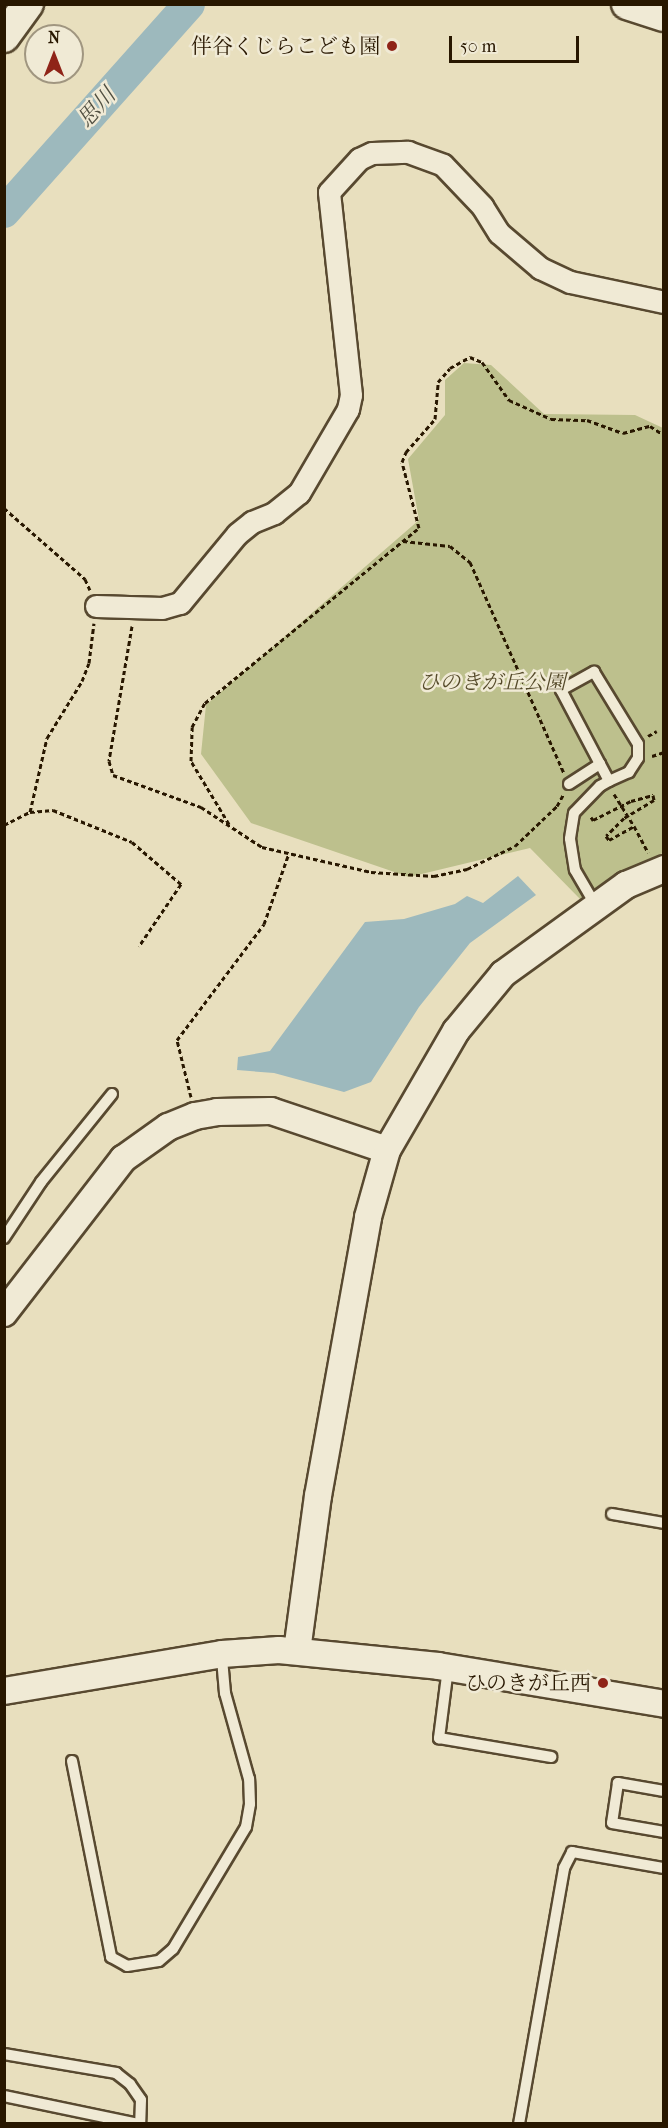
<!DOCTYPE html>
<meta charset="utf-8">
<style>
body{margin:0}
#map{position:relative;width:668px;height:2128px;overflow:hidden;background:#e8dfbe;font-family:"IM FELL French Canon","Noto Serif JP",serif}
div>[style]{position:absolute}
.green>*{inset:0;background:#bdc08d}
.water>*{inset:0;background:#9db9bd}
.river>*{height:32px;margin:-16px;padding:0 16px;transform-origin:16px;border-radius:16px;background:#9db9bd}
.path>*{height:3px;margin-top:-1.5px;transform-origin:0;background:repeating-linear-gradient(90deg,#281700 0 4.5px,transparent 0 7.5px)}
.roads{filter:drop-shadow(2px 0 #584930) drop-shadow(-2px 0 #584930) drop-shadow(0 2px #584930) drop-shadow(0 -2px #584930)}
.service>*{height:10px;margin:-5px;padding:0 5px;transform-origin:5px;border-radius:5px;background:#f0ead5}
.minor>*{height:21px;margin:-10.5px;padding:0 10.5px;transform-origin:10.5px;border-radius:10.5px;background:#f0ead5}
.tertiary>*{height:26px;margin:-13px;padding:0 13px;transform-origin:13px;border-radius:13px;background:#f0ead5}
.secondary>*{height:30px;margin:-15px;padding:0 15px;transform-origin:15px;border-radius:15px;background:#f0ead5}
.dots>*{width:16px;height:16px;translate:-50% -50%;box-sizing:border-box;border:3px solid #f0ead5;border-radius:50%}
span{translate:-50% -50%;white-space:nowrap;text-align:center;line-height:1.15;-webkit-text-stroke:5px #f0ead5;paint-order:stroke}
.poi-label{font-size:21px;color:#281700}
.right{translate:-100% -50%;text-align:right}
.park-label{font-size:21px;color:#554a2a;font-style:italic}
.water-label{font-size:22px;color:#515042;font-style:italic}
.frame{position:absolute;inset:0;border:6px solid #281700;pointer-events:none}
.north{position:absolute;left:24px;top:24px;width:60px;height:60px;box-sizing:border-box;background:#f0ead5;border:2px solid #a09680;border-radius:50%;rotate:0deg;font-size:16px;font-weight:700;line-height:24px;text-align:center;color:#281700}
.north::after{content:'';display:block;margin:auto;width:21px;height:27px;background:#8f2418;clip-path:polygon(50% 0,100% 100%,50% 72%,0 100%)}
.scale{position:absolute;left:449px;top:36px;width:130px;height:27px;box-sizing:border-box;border:3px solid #281700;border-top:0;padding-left:8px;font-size:18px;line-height:21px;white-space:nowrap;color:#281700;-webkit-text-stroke:4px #f0ead5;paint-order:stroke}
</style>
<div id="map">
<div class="green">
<div style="clip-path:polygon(464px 363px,491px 365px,544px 414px,635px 415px,663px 428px,663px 853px,630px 869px,580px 899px,530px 848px,409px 877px,251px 823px,201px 754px,206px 705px,419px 520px,408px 459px,445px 415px,445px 380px)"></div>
</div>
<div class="water">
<div style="clip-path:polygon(518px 876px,536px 895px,470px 943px,419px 1007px,371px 1082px,344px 1092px,274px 1073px,237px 1070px,238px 1057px,270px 1051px,365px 922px,404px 919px,455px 904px,467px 896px,483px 903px)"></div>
</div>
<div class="river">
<div style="left:4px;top:212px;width:278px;rotate:-48.3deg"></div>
</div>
<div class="path">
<div style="left:4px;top:508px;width:108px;rotate:41.2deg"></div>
<div style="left:85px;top:579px;width:12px;rotate:66deg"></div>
<div style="left:403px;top:541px;width:47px;rotate:6.1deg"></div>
<div style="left:450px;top:546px;width:26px;rotate:39deg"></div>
<div style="left:470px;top:562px;width:231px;rotate:66deg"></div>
<div style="left:132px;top:626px;width:137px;rotate:99.7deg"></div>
<div style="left:109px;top:761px;width:15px;rotate:74deg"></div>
<div style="left:113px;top:775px;width:94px;rotate:20deg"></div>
<div style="left:201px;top:807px;width:73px;rotate:33.3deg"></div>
<div style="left:262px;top:847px;width:112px;rotate:12.9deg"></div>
<div style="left:371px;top:872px;width:63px;rotate:3.6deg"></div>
<div style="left:434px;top:876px;width:34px;rotate:-12deg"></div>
<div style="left:467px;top:869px;width:53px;rotate:-25.6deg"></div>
<div style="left:515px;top:846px;width:58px;rotate:-43.6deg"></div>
<div style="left:557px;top:806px;width:13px;rotate:-61deg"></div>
<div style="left:648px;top:736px;width:10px;rotate:-29deg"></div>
<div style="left:652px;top:756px;width:13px;rotate:-18deg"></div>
<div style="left:614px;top:794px;width:38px;rotate:58deg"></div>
<div style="left:30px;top:812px;width:76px;rotate:-77.1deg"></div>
<div style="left:47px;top:738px;width:67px;rotate:-58.4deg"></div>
<div style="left:82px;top:681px;width:19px;rotate:-69deg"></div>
<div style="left:89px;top:663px;width:40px;rotate:-82.9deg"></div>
<div style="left:591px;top:817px;width:4px;rotate:56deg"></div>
<div style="left:593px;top:820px;width:42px;rotate:-26.6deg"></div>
<div style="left:631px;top:801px;width:23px;rotate:-15deg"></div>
<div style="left:653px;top:795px;width:5px;rotate:79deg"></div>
<div style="left:654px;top:800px;width:35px;rotate:149deg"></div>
<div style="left:624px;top:818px;width:25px;rotate:135deg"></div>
<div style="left:606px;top:836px;width:5px;rotate:53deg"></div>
<div style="left:609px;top:840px;width:29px;rotate:-29deg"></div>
<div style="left:634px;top:826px;width:30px;rotate:62deg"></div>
<div style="left:229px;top:824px;width:74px;rotate:-121.1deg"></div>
<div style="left:191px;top:761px;width:34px;rotate:-88deg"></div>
<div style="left:192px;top:727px;width:27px;rotate:-62deg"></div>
<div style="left:205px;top:703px;width:276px;rotate:-39.3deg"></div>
<div style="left:419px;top:528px;width:68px;rotate:-104.4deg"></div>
<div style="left:402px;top:462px;width:11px;rotate:-68deg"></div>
<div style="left:406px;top:452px;width:44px;rotate:-48.7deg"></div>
<div style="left:435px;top:419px;width:37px;rotate:-85deg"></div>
<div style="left:438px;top:382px;width:18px;rotate:-49deg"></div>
<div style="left:450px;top:368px;width:23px;rotate:-29deg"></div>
<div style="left:470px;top:357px;width:13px;rotate:23deg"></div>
<div style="left:482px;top:362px;width:47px;rotate:54.6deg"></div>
<div style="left:509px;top:400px;width:46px;rotate:24.3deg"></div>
<div style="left:551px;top:419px;width:36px;rotate:2deg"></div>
<div style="left:587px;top:420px;width:38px;rotate:20deg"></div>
<div style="left:623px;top:433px;width:28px;rotate:-15deg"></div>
<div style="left:650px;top:426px;width:17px;rotate:33deg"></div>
<div style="left:4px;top:825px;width:29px;rotate:-27deg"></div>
<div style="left:30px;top:812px;width:23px;rotate:-5deg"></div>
<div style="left:53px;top:810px;width:85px;rotate:22.1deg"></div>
<div style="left:132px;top:842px;width:65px;rotate:40.6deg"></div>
<div style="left:181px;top:884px;width:75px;rotate:124.1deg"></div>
<div style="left:191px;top:1097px;width:59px;rotate:-103.8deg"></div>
<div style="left:177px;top:1040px;width:145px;rotate:-53.1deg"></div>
<div style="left:264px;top:924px;width:75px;rotate:-70.6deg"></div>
</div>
<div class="roads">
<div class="service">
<div style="left:600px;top:764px;width:84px;rotate:-117.8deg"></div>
<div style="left:561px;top:690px;width:38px;rotate:-29deg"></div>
<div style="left:594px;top:672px;width:84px;rotate:58.6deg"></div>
<div style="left:638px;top:744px;width:14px;rotate:90deg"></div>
<div style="left:638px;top:758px;width:17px;rotate:123deg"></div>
<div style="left:629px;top:772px;width:22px;rotate:156deg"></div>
<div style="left:569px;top:784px;width:37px;rotate:-33deg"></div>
<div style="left:600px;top:764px;width:19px;rotate:62deg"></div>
<div style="left:609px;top:781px;width:10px;rotate:151deg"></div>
<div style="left:600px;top:786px;width:37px;rotate:134deg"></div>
<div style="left:574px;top:813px;width:26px;rotate:99deg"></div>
<div style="left:570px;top:839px;width:31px;rotate:81deg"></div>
<div style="left:575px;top:870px;width:42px;rotate:59.7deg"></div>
<div style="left:4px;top:1238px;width:67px;rotate:-56.5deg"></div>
<div style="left:41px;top:1182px;width:113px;rotate:-51.1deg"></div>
<div style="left:612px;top:1514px;width:53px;rotate:9.8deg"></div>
<div style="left:448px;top:1668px;width:71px;rotate:97.3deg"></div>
<div style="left:439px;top:1738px;width:114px;rotate:9.6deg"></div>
<div style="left:72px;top:1761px;width:200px;rotate:78.7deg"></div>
<div style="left:111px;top:1957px;width:18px;rotate:29deg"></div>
<div style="left:127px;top:1966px;width:32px;rotate:-9deg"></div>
<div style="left:159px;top:1961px;width:18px;rotate:-41deg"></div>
<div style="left:173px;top:1949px;width:142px;rotate:-59.1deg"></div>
<div style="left:246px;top:1827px;width:23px;rotate:-80deg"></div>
<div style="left:250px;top:1804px;width:25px;rotate:-92deg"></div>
<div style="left:249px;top:1779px;width:89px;rotate:-105.6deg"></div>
<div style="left:225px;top:1693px;width:38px;rotate:-95deg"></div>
<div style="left:664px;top:1791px;width:47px;rotate:-170.1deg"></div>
<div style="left:618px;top:1783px;width:40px;rotate:98.5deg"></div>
<div style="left:612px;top:1823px;width:53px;rotate:9.8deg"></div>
<div style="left:4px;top:2054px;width:114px;rotate:9.6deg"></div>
<div style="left:116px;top:2073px;width:18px;rotate:38deg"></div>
<div style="left:130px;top:2084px;width:19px;rotate:55deg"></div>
<div style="left:141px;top:2100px;width:24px;rotate:92deg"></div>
<div style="left:4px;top:2096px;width:137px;rotate:11.8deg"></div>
<div style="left:519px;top:2124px;width:260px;rotate:-80deg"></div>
<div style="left:564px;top:1868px;width:18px;rotate:-63deg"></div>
<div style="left:572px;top:1852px;width:93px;rotate:9.9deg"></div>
</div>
<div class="minor">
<div style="left:96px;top:606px;width:66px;rotate:1.7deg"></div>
<div style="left:162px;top:608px;width:19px;rotate:-16deg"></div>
<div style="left:180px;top:603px;width:89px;rotate:-50.4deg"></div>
<div style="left:237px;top:534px;width:19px;rotate:-39deg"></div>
<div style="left:252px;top:522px;width:24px;rotate:-22deg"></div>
<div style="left:274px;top:513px;width:32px;rotate:-39deg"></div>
<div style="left:299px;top:493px;width:97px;rotate:-59.7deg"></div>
<div style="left:348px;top:409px;width:14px;rotate:-78deg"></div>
<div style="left:351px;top:395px;width:204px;rotate:-96.2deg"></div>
<div style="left:329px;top:192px;width:45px;rotate:-47.7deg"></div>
<div style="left:359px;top:159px;width:14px;rotate:-25deg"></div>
<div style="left:372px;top:153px;width:36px;rotate:-2deg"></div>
<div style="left:408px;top:152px;width:37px;rotate:20deg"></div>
<div style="left:443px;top:165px;width:57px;rotate:46.4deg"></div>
<div style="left:482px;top:206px;width:32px;rotate:58deg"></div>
<div style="left:499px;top:233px;width:54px;rotate:40.5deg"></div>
<div style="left:540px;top:268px;width:33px;rotate:25deg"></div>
<div style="left:570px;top:282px;width:96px;rotate:12deg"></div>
</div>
<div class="tertiary">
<div style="left:4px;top:1313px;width:195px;rotate:-52.3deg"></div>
<div style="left:123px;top:1159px;width:55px;rotate:-35.4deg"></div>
<div style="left:168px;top:1127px;width:29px;rotate:-22deg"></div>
<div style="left:195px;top:1116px;width:22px;rotate:-10deg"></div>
<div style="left:217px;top:1112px;width:54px;rotate:-1.1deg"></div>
<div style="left:271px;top:1111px;width:122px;rotate:18.6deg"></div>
<div style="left:297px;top:1651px;width:156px;rotate:-82.3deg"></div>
<div style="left:318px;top:1496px;width:283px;rotate:-79.8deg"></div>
<div style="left:368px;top:1217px;width:70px;rotate:-74.2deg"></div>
<div style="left:387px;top:1150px;width:138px;rotate:-59.9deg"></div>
<div style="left:456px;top:1031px;width:74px;rotate:-50.5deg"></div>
<div style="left:503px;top:974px;width:152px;rotate:-35.9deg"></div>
<div style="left:626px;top:885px;width:41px;rotate:-22.8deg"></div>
<div style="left:4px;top:1691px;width:221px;rotate:-9.6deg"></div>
<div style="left:222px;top:1654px;width:57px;rotate:-4deg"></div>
<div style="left:279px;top:1650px;width:160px;rotate:5.7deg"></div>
<div style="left:438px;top:1666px;width:229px;rotate:9.5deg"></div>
</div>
<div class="secondary">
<div style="left:627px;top:4px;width:39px;rotate:18deg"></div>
<div style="left:4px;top:37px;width:41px;rotate:-54deg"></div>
</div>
</div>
<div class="dots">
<div style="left:392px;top:46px;background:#8f2418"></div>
<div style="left:603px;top:1683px;background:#8f2418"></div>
</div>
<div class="poi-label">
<span class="right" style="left:380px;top:46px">伴谷くじらこども園</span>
<span class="right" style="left:591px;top:1683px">ひのきが丘西</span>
</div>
<div class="park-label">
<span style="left:492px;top:682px">ひのきが丘公園</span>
</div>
<div class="water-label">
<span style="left:97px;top:108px;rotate:-48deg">思川</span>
</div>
<div class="frame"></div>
<div class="north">N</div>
<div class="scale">50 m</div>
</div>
